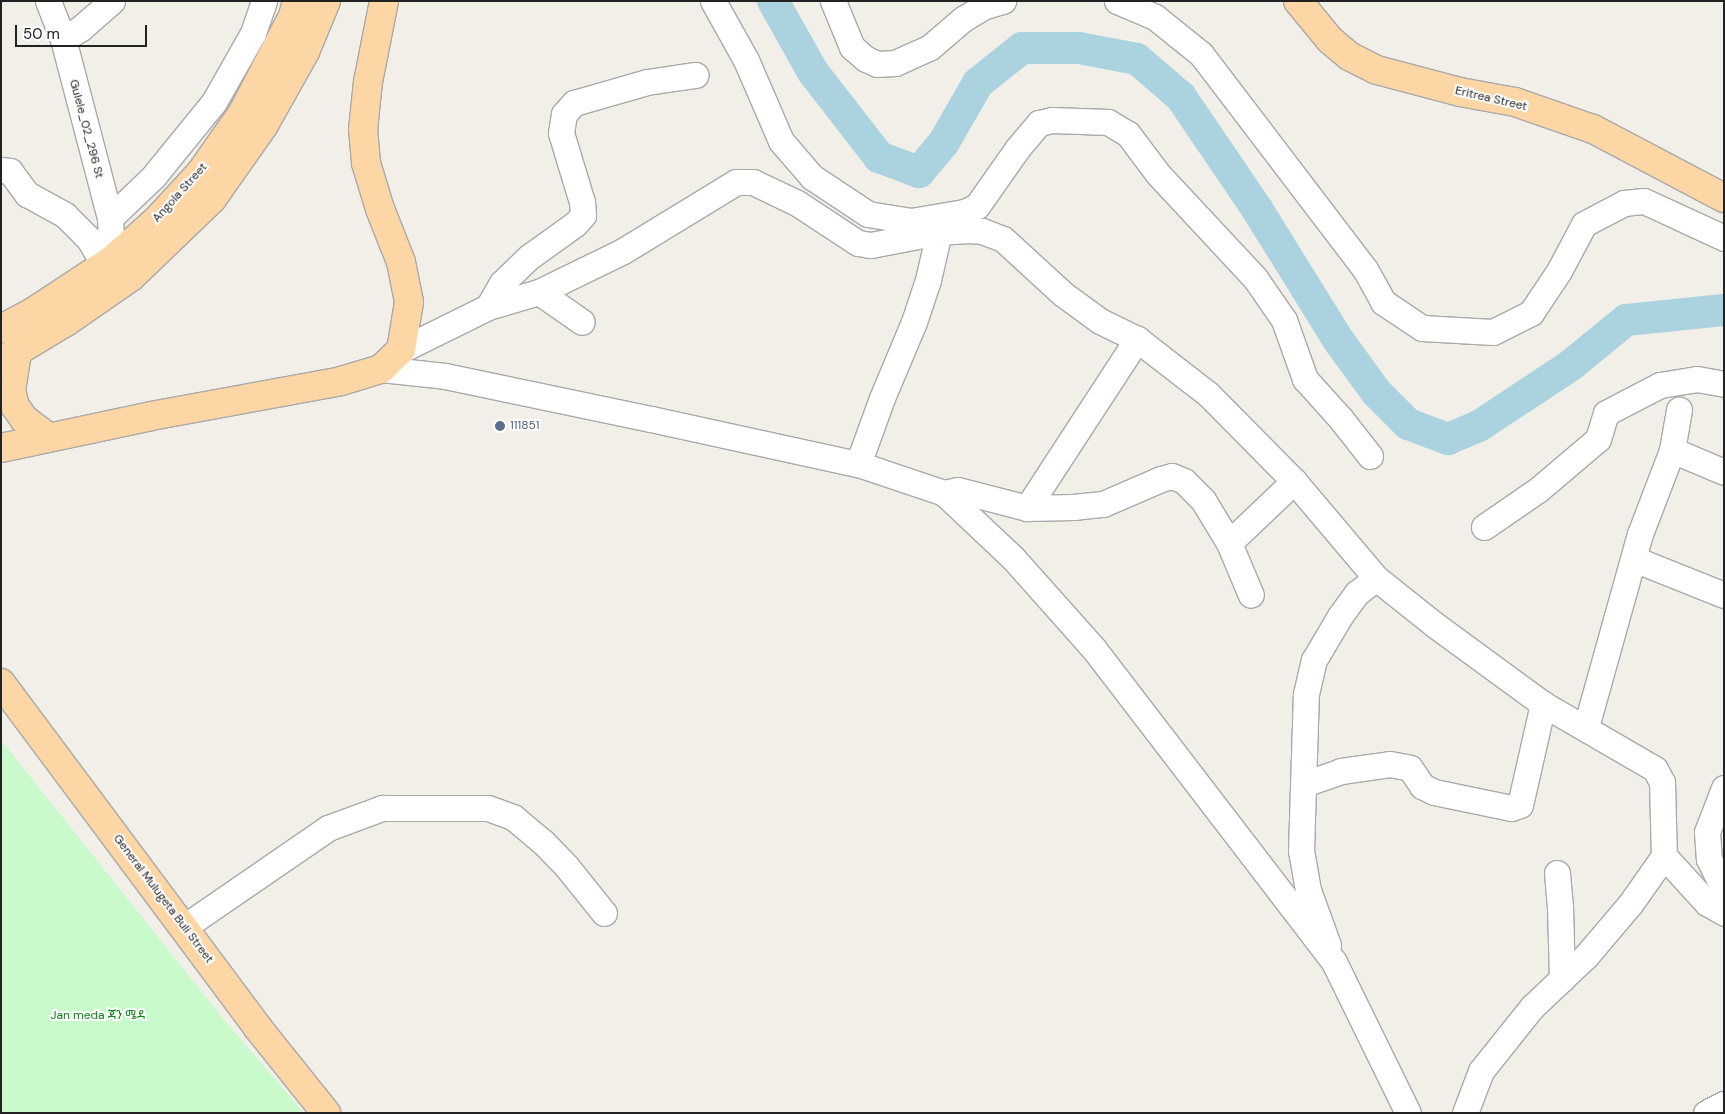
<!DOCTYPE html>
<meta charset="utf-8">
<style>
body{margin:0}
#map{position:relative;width:1725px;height:1114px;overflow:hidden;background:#f2efe9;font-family:"DM Sans","Noto Sans Ethiopic",sans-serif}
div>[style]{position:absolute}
.park>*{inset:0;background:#c8facc}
.river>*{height:32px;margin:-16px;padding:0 16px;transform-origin:16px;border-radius:16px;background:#aad3df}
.roads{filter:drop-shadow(1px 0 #a9a9a9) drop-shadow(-1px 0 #a9a9a9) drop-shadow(0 1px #a9a9a9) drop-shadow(0 -1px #a9a9a9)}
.minor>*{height:25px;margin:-12.5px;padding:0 12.5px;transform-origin:12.5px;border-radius:12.5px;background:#fff}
.major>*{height:28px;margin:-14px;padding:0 14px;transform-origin:14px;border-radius:14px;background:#fcd6a4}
.dots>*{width:14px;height:14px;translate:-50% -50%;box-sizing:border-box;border:2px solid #fff;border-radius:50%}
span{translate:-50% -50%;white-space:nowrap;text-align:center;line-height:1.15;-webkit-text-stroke:4px #fff;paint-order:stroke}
.street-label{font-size:12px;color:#222}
.service-label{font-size:12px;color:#4e5e75}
.left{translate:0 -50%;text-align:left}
.park-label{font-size:12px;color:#0c8416}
.frame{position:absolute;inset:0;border:2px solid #222;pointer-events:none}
.scale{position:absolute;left:15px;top:25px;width:132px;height:22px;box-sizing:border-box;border:2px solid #222;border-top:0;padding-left:6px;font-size:15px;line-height:18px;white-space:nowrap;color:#222;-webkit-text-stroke:4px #fff;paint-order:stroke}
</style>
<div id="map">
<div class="park">
<div style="clip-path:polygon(1px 740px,221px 1016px,304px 1113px,1px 1113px)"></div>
</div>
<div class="river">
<div style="left:773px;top:1px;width:81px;rotate:60.6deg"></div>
<div style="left:813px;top:72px;width:108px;rotate:52.2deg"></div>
<div style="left:879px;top:157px;width:43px;rotate:20.6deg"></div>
<div style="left:919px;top:172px;width:39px;rotate:-50deg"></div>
<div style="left:944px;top:142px;width:68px;rotate:-60deg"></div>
<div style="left:978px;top:83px;width:56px;rotate:-38.5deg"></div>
<div style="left:1022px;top:48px;width:57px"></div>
<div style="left:1079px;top:48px;width:59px;rotate:10.7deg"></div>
<div style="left:1137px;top:59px;width:58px;rotate:40.8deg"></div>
<div style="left:1181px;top:97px;width:135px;rotate:55.8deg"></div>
<div style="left:1257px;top:209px;width:155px;rotate:58.2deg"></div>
<div style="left:1339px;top:341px;width:63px;rotate:54deg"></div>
<div style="left:1376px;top:392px;width:45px;rotate:45deg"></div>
<div style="left:1408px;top:424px;width:43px;rotate:20.6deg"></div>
<div style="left:1448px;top:439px;width:34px;rotate:-23deg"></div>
<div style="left:1479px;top:426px;width:110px;rotate:-33.5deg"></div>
<div style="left:1571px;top:365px;width:71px;rotate:-39.3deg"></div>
<div style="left:1626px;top:320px;width:99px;rotate:-5.8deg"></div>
</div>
<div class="roads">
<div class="minor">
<div style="left:48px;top:1px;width:41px;rotate:68.5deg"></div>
<div style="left:63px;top:39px;width:185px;rotate:75.3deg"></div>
<div style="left:110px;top:218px;width:42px;rotate:87.3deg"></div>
<div style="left:713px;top:1px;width:68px;rotate:60.8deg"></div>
<div style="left:746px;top:60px;width:88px;rotate:66.6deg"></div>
<div style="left:781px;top:141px;width:48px;rotate:49.3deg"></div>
<div style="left:812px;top:177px;width:67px;rotate:33.5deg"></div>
<div style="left:868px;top:214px;width:44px;rotate:9.2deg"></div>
<div style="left:911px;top:221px;width:55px;rotate:-9.5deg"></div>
<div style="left:965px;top:212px;width:13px;rotate:-27deg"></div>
<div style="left:977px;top:206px;width:70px;rotate:-54.9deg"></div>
<div style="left:1017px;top:149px;width:34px;rotate:-50deg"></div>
<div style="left:1039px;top:123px;width:13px;rotate:-13deg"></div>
<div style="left:1052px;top:120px;width:56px;rotate:2deg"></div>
<div style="left:1108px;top:122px;width:23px;rotate:31deg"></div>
<div style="left:1128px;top:134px;width:50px;rotate:53.1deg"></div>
<div style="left:1158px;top:174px;width:142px;rotate:47deg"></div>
<div style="left:1255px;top:278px;width:51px;rotate:55.4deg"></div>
<div style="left:1284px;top:320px;width:63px;rotate:70.4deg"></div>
<div style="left:1305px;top:379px;width:54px;rotate:48deg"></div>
<div style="left:1341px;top:419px;width:47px;rotate:51.9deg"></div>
<div style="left:833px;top:1px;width:50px;rotate:67.6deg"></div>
<div style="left:852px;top:47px;width:18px;rotate:41deg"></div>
<div style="left:866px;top:59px;width:12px;rotate:24deg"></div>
<div style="left:877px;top:64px;width:18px;rotate:-3deg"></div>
<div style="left:895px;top:63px;width:37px;rotate:-24deg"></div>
<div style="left:929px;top:48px;width:45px;rotate:-40.5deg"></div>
<div style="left:963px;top:19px;width:26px;rotate:-31deg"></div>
<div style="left:985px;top:6px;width:19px;rotate:-16deg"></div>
<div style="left:1117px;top:1px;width:41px;rotate:22.8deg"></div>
<div style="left:1155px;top:17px;width:59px;rotate:38.8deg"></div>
<div style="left:1201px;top:54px;width:270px;rotate:52.7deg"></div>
<div style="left:1365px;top:269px;width:38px;rotate:61deg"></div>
<div style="left:1383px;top:302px;width:47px;rotate:33.7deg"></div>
<div style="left:1422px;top:328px;width:71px;rotate:3.2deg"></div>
<div style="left:1493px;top:332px;width:42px;rotate:-26.6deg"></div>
<div style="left:1531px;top:313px;width:50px;rotate:-56.3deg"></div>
<div style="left:1559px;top:271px;width:53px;rotate:-62deg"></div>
<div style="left:1584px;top:224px;width:45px;rotate:-27.7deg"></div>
<div style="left:1624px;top:203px;width:20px;rotate:-6deg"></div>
<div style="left:1644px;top:201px;width:88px;rotate:24.8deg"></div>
<div style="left:63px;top:39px;width:21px;rotate:-31deg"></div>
<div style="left:81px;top:28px;width:41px;rotate:-41.1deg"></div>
<div style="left:1px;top:170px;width:9px;rotate:6deg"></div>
<div style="left:10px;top:171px;width:29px;rotate:54deg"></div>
<div style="left:27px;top:194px;width:43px;rotate:28.9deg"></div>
<div style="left:65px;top:215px;width:34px;rotate:45deg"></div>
<div style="left:89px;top:239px;width:30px;rotate:60deg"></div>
<div style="left:110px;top:218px;width:59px;rotate:-43.6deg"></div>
<div style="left:153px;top:177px;width:97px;rotate:-50.9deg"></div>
<div style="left:214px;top:102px;width:79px;rotate:-60.5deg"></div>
<div style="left:253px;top:33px;width:34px;rotate:-71deg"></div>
<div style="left:539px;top:292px;width:52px;rotate:34.9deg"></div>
<div style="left:488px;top:307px;width:28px;rotate:-60deg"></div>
<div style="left:502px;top:283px;width:37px;rotate:-44deg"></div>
<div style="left:529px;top:257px;width:57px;rotate:-35.7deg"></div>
<div style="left:575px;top:224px;width:12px;rotate:-48deg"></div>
<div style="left:583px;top:215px;width:13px;rotate:-94deg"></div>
<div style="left:582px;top:202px;width:72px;rotate:-106.9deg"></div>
<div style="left:561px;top:133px;width:19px;rotate:-81deg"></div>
<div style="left:564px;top:114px;width:15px;rotate:-48deg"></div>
<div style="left:574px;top:103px;width:76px;rotate:-16deg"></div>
<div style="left:647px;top:82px;width:49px;rotate:-8.3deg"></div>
<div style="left:401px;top:350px;width:97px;rotate:-26.3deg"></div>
<div style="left:488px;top:307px;width:53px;rotate:-16.4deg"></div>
<div style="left:539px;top:292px;width:93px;rotate:-26deg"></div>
<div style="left:623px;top:251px;width:132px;rotate:-31.4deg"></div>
<div style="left:736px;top:182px;width:17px"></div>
<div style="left:753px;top:182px;width:49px;rotate:25.5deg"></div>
<div style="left:797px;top:203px;width:73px;rotate:33.3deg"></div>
<div style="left:858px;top:243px;width:13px;rotate:9deg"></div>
<div style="left:871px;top:245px;width:69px;rotate:-10.8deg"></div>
<div style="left:939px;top:232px;width:26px;rotate:-4deg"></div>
<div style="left:965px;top:230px;width:17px;rotate:3deg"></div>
<div style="left:982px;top:231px;width:22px;rotate:21deg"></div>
<div style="left:1003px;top:239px;width:81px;rotate:42.5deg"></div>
<div style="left:1063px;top:294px;width:46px;rotate:36.1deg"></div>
<div style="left:1100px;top:321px;width:41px;rotate:25.9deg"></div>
<div style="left:1137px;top:339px;width:90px;rotate:37.8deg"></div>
<div style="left:1208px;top:394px;width:122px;rotate:45.3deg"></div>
<div style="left:1294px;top:481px;width:127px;rotate:49.8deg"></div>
<div style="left:1376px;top:578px;width:75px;rotate:38.5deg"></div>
<div style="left:1435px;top:625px;width:134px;rotate:36.2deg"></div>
<div style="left:1543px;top:704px;width:129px;rotate:30.1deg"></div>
<div style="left:1655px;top:769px;width:15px;rotate:62deg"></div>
<div style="left:1662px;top:782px;width:74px;rotate:88.5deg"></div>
<div style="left:1664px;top:856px;width:57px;rotate:125.1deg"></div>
<div style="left:1631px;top:903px;width:70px;rotate:130.3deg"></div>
<div style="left:1586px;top:956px;width:74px;rotate:136.6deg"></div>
<div style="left:1532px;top:1007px;width:82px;rotate:128.6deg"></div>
<div style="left:1481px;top:1071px;width:45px;rotate:110.9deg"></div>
<div style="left:381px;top:369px;width:64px;rotate:6.2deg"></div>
<div style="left:445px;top:376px;width:210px;rotate:11.8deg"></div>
<div style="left:651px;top:419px;width:212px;rotate:12.3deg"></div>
<div style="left:858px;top:464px;width:91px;rotate:18.6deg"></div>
<div style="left:944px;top:493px;width:95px;rotate:43.3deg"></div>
<div style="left:1013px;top:558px;width:122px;rotate:48.3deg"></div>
<div style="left:1094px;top:649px;width:394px;rotate:52.5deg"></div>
<div style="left:1334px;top:962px;width:168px;rotate:63.9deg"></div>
<div style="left:1672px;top:450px;width:56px;rotate:22.9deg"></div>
<div style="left:858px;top:464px;width:70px;rotate:-70deg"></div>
<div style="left:882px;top:398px;width:82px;rotate:-67.2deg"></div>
<div style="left:914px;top:322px;width:44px;rotate:-71.6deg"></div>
<div style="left:928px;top:280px;width:49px;rotate:-77.1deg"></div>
<div style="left:944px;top:493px;width:14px;rotate:-12deg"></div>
<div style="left:958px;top:490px;width:71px;rotate:14.6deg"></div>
<div style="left:1027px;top:508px;width:46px;rotate:-1.2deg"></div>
<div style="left:1073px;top:507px;width:30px;rotate:-6deg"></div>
<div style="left:1103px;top:504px;width:63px;rotate:-23.3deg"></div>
<div style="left:1161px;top:479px;width:11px;rotate:-15deg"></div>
<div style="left:1172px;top:476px;width:13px;rotate:23deg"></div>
<div style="left:1184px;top:481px;width:27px;rotate:45deg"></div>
<div style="left:1203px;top:500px;width:50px;rotate:58.8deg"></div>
<div style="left:1229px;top:543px;width:56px;rotate:67.1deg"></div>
<div style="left:1027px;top:508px;width:202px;rotate:-56.9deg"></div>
<div style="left:1484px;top:527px;width:67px;rotate:-34.6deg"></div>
<div style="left:1539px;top:489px;width:77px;rotate:-40.3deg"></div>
<div style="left:1598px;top:439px;width:27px;rotate:-73deg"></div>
<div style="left:1606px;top:413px;width:61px;rotate:-27.4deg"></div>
<div style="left:1660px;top:385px;width:37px;rotate:-9deg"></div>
<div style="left:1697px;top:379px;width:27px;rotate:10deg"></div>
<div style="left:1229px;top:543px;width:90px;rotate:-43.6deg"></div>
<div style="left:1634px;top:559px;width:97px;rotate:21.8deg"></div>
<div style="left:1586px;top:727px;width:200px;rotate:-74.4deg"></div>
<div style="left:1640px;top:534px;width:90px;rotate:-69.1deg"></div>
<div style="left:1672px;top:450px;width:41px;rotate:-80.1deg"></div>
<div style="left:1304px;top:784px;width:39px;rotate:-19deg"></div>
<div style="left:1341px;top:771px;width:49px;rotate:-8.1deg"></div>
<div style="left:1390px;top:764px;width:20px;rotate:11deg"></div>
<div style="left:1410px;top:768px;width:22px;rotate:56deg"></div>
<div style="left:1422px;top:786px;width:13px;rotate:27deg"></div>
<div style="left:1434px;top:792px;width:79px;rotate:11.7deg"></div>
<div style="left:1511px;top:808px;width:9px;rotate:-18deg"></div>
<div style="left:1520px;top:805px;width:104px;rotate:-77.2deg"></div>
<div style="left:1724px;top:788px;width:47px;rotate:111.1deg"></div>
<div style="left:1707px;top:832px;width:27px;rotate:86deg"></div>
<div style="left:1709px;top:859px;width:34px;rotate:64deg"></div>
<div style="left:1664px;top:856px;width:64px;rotate:47.5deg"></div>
<div style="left:1707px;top:903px;width:20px;rotate:30deg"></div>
<div style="left:1557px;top:873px;width:34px;rotate:85deg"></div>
<div style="left:1560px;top:907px;width:72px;rotate:88.4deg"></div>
<div style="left:184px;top:927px;width:175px;rotate:-34.5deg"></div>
<div style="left:328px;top:828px;width:58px;rotate:-20.3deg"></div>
<div style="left:382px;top:808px;width:106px"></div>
<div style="left:488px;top:808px;width:27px;rotate:20deg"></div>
<div style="left:513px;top:817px;width:39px;rotate:40deg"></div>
<div style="left:543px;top:842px;width:35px;rotate:46deg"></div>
<div style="left:567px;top:867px;width:59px;rotate:51.2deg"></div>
<div style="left:1328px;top:945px;width:59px;rotate:-110deg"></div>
<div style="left:1308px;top:890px;width:40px;rotate:-100deg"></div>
<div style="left:1301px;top:851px;width:157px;rotate:-88.2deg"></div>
<div style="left:1306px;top:694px;width:35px;rotate:-77deg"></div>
<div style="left:1314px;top:660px;width:51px;rotate:-59.4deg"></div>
<div style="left:1340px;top:616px;width:29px;rotate:-54deg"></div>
<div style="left:1357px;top:593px;width:24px;rotate:-38deg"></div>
<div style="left:1706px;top:1113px;width:20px;rotate:-27deg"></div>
</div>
<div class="major">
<div style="left:1298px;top:1px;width:50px;rotate:50.6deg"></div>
<div style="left:1330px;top:40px;width:25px;rotate:40deg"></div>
<div style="left:1349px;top:56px;width:31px;rotate:27deg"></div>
<div style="left:1377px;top:70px;width:86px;rotate:14.8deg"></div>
<div style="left:1460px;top:92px;width:56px;rotate:10.3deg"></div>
<div style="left:1515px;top:102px;width:83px;rotate:19.1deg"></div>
<div style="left:1593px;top:129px;width:148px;rotate:27.8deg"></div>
<div style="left:1px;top:329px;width:36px;rotate:-28deg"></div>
<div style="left:33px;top:312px;width:95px;rotate:-33.4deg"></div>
<div style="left:112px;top:260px;width:59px;rotate:-41.6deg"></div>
<div style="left:156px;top:221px;width:67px;rotate:-47.4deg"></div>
<div style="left:201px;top:172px;width:73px;rotate:-55deg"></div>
<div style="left:243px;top:112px;width:108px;rotate:-62.5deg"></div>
<div style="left:293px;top:16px;width:16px;rotate:-75deg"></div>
<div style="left:17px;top:353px;width:37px;rotate:99deg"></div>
<div style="left:11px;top:390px;width:16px;rotate:76deg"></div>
<div style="left:15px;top:406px;width:16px;rotate:55deg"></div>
<div style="left:24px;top:419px;width:31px;rotate:37deg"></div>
<div style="left:1px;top:361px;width:76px;rotate:-31deg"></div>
<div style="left:66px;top:322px;width:79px;rotate:-34.7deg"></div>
<div style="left:131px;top:277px;width:112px;rotate:-43.9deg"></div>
<div style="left:212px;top:199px;width:90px;rotate:-54.9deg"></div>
<div style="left:264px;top:125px;width:84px;rotate:-60.7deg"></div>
<div style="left:305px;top:52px;width:55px;rotate:-67.6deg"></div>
<div style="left:1px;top:448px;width:153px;rotate:-12deg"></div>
<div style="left:151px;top:416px;width:193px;rotate:-10.4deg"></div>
<div style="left:341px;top:381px;width:42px;rotate:-16.7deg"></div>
<div style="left:381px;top:369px;width:28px;rotate:-44deg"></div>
<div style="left:401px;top:350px;width:49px;rotate:-80.5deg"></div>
<div style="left:409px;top:302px;width:41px;rotate:-101.3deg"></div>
<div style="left:401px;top:262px;width:57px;rotate:-111.6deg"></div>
<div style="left:380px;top:209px;width:48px;rotate:-106.9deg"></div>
<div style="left:366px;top:163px;width:33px;rotate:-95deg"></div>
<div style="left:363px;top:130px;width:48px;rotate:-84.1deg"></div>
<div style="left:368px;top:82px;width:83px;rotate:-78.8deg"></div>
<div style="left:1px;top:683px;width:430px;rotate:53.3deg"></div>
<div style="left:258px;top:1028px;width:109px;rotate:51.3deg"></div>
</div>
</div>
<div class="dots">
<div style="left:500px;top:426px;background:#5c6f8a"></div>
</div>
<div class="street-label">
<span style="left:1491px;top:99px;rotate:13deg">Eritrea Street</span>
<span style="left:86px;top:129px;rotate:75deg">Gulele_02_296 St</span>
<span style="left:180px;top:193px;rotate:-48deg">Angola Street</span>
<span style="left:163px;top:899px;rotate:53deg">General Mulugeta Buli Street</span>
</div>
<div class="service-label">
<span class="left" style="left:510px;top:426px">111851</span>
</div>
<div class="park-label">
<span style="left:98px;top:1016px">Jan meda ጃን ሜዳ</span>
</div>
<div class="frame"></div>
<div class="scale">50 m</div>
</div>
